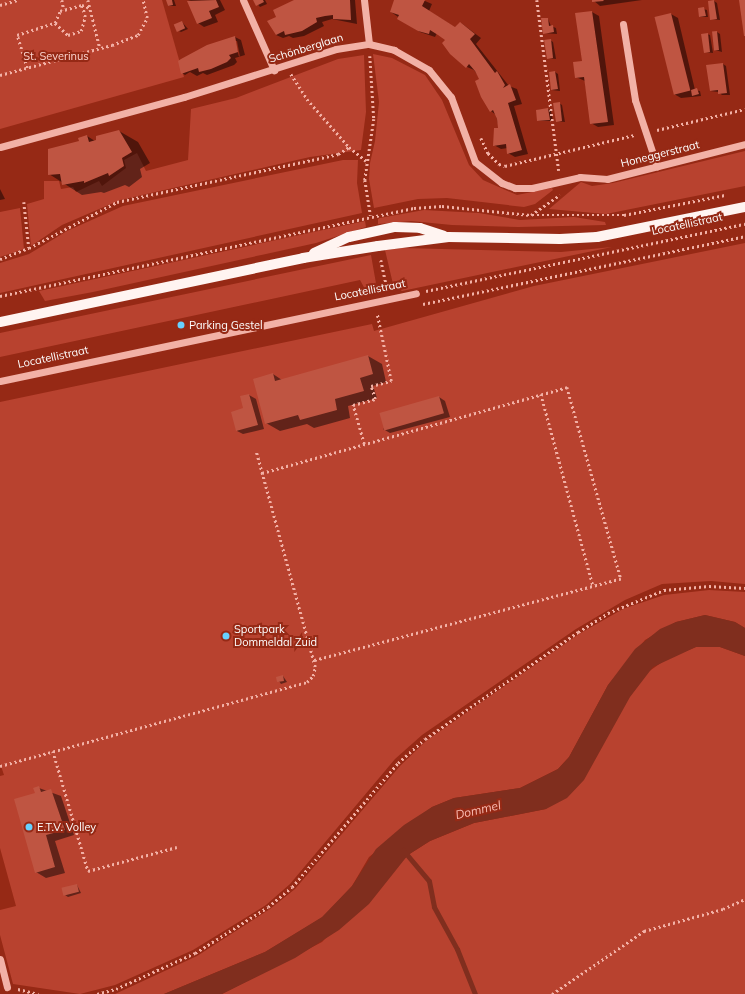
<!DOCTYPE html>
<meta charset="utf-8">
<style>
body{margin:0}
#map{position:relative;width:745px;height:994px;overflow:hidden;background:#962915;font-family:Mulish,sans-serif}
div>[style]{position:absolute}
.green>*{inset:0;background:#b8422f}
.water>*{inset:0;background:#802e1e}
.shadow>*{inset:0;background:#0007}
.stream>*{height:5px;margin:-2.5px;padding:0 2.5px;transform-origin:2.5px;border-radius:2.5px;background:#802e1e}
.building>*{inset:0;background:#bf5542;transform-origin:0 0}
.path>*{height:2.5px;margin-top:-1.25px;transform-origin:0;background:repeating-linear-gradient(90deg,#f2b1a6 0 2px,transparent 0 5px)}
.minor>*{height:7px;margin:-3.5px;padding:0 3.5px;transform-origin:3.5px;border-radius:3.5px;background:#f2b1a6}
.major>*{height:10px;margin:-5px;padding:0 5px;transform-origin:5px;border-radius:5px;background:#fff4f1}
.dots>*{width:11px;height:11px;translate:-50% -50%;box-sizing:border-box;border:2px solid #962915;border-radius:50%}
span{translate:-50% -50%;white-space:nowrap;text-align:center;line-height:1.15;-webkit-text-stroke:4px #962915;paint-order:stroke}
.street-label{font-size:11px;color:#fff}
.park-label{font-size:11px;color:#fcd4ce}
.poi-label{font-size:11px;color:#fff}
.left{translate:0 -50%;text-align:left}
.water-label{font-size:12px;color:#f9bcb3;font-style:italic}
</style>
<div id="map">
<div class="green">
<div style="clip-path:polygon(0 0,162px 0,184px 77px,0 129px)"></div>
<div style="clip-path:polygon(373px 54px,392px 58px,425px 75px,442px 100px,469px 165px,483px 180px,517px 195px,552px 188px,553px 190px,535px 204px,524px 207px,447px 198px,418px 199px,374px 208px,369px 179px,370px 163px,375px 141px,379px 102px)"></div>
<div style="clip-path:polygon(364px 55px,366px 112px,361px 150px,310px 157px,120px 200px,62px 225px,31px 246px,27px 204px,44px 199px,44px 181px,59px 181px,61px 189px,73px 187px,76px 192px,99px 181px,102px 186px,126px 168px,124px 160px,137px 153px,146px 171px,188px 160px,191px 109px,236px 98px,338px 59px)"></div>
<div style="clip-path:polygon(745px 151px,745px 186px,606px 214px,549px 209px,581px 182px,592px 186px,613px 183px)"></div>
<div style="clip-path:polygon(343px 160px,358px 160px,357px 183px,362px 213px,0 293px,0 263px,29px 254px,67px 231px,123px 206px)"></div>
<div style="clip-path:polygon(20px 208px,24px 249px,0 257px,0 212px)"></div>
<div style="clip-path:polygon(424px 210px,479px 213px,520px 220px,574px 217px,605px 222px,606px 225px,518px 227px,452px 225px,411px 221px,378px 224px,378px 219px,380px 218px)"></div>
<div style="clip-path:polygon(365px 221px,366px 227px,316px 243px,93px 292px,45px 301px,39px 291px)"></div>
<div style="clip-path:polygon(745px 243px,745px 584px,711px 581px,662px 584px,625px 600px,576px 629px,422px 735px,395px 759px,290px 884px,266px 905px,193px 950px,115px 985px,80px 994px,13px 984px,0 935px,0 910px,16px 906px,0 848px,0 776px,4px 775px,0 763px,0 402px,372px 324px,374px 331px,534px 286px)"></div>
<div style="clip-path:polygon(612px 247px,402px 291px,393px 284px,385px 250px,402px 248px,561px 252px)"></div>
<div style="clip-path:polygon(371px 255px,377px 289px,366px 291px,360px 280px,0 357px,0 333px)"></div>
<div style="clip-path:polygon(709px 590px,745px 592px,745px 628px,735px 622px,705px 615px,676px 622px,645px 640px,608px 685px,569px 757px,558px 769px,520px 788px,454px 798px,432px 807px,369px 857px,352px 886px,323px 917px,265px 952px,164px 994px,115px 994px,197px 956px,270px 909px,295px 889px,400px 766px,426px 741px,579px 634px,623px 609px,664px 595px)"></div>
<div style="clip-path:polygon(696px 647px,720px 647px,745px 656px,745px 994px,222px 994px,322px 942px,408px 855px,430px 841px,474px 823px,546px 809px,648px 672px,668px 658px)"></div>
</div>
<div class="water">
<div style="clip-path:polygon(705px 615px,735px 622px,745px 628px,745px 656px,720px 647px,696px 647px,653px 667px,630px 697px,584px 780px,567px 798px,546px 809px,474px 823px,430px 841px,408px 855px,369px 904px,339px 930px,295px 958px,222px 994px,164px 994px,265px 952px,322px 917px,352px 886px,376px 849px,404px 825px,432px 807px,454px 798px,520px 788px,558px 769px,569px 757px,608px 685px,635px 649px,660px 629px,676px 622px)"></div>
</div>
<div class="shadow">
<div style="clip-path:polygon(167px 0,174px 0,176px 6px,168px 6px)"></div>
<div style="clip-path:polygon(191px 0,220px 0,225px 10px,215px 15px,218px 22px,204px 27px,198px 23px,188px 1px)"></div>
<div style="clip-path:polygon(254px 0,265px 0,267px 4px,260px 7px)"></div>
<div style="clip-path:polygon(297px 0,355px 0,357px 24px,332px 19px,322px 22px,324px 26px,304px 36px,293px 38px,289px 36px,283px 38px,276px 35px,277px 17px)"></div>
<div style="clip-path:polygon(395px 0,425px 1px,432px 4px,429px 11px,456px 28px,461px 23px,481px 38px,476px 44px,509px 86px,517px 89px,522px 104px,514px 106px,528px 154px,515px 157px,508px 153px,508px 148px,501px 149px,494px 145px,499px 128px,496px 115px,491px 111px,481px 80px,474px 70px,467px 67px,446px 40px,437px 33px,435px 37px,420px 32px,391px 12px)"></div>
<div style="clip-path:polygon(593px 0,642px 0,600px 6px)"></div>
<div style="clip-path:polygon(714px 1px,717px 3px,720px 20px,711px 19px)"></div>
<div style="clip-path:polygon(699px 8px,707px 10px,708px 17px,700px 17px)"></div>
<div style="clip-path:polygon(592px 12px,599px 16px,614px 125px,598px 127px,591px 123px,585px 81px,576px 77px,583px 62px,576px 14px)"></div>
<div style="clip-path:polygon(671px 14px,678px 18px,695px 90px,700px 91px,701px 96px,681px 98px,674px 94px)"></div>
<div style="clip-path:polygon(548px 19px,551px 26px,556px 28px,557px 34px,544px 33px)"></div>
<div style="clip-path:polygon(182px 22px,188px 29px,181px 32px,177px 30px)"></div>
<div style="clip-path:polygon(717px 32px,720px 34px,722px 52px,715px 50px)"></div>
<div style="clip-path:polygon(707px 34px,710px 35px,713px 53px,705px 52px)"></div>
<div style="clip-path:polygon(evenodd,235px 37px,241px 40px,245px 55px,235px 58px,237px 62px,234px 65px,207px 75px,203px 73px,197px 76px,190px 72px,185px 75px,182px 73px,235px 37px,235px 41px,237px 41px,240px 57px,239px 57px,235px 41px)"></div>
<div style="clip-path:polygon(550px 40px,553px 42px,556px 59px,548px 58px)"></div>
<div style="clip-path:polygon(723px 64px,726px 66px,730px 95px,722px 95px,719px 92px,710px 91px)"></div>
<div style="clip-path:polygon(555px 72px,558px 74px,560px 91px,552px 90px)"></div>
<div style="clip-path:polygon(559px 103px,562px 105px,565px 122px,556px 121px)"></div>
<div style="clip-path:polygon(548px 109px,551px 111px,553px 121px,538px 121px,537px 110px)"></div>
<div style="clip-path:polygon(119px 131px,138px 142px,150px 163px,140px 169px,142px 177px,129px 187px,125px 185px,104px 193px,101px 192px,82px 195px,49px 174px,87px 136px,95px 141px)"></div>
<div style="clip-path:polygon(0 189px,5px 199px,0 200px)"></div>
<div style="clip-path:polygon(368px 356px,382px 364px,386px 382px,373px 386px,377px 398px,348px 406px,350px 418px,314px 428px,307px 424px,280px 431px,266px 423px,273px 374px,282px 380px)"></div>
<div style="clip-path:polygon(249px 395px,256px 399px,264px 429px,243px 434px,237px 431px)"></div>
<div style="clip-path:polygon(439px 397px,445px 401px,450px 417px,390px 433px,383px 429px)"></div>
<div style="clip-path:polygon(283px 676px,287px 682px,281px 684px,277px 678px)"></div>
<div style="clip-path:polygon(39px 788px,61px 796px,74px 835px,55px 841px,65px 873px,46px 878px,36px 872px,36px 794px)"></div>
<div style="clip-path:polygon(77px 885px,81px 893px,68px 897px,65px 895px)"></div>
</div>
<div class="stream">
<div style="left:403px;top:850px;width:40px;rotate:50deg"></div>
<div style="left:429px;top:881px;width:26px;rotate:79deg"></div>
<div style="left:434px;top:907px;width:48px;rotate:61.3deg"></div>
<div style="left:457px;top:949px;width:48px;rotate:68.2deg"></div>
</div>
<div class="building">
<div style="clip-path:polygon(166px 0,172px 0,173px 5px,168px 6px)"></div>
<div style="clip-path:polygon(216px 0,219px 7px,209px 11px,212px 18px,197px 24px,187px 1px)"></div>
<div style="clip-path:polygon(253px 0,263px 0,264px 2px,256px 6px)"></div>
<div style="clip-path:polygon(294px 0,350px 0,351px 20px,333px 19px,333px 15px,325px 16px,316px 18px,317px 22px,302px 31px,285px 35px,284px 31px,276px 35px,267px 21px,276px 17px,273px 10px)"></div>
<div style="clip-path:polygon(394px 0,425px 0,422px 6px,455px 27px,460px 22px,475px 34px,470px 39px,495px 73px,497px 71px,505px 85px,503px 88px,510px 84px,516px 100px,508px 103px,522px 150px,507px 154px,506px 144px,493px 146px,494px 128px,498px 128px,497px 119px,493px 110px,490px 112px,481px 97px,475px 81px,479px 79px,475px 71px,469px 64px,466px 68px,450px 54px,442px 43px,445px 40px,438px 35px,430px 30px,429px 34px,418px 31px,397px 19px,399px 15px,390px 12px)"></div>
<div style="clip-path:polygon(592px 0,603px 0,604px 1px,592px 2px)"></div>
<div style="clip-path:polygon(714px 0,717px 19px,710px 20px,708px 1px)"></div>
<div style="clip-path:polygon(739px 0,745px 0,745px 36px,744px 36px)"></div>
<div style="clip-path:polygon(704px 7px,706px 16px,699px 17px,698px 8px)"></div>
<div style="clip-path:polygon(592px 11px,608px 122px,590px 124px,584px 77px,575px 78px,573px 62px,582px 61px,575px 13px)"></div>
<div style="left:671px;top:13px;width:80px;height:17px;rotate:76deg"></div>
<div style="clip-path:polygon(541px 18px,548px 18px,549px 26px,553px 25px,554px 32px,543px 34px)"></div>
<div style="left:182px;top:21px;width:8px;height:9px;rotate:67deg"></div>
<div style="left:717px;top:31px;width:19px;height:5px;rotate:84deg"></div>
<div style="clip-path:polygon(708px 33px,710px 52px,704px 53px,701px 34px)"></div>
<div style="clip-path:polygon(235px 36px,238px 52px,229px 55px,231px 58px,227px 62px,211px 69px,199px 72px,198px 68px,181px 74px,178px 61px,181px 59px,207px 45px)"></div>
<div style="clip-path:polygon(551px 39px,553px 58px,547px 59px,544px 40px)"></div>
<div style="clip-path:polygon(723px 63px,727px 93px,718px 94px,718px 90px,710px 91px,706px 65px)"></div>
<div style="clip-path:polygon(555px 71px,558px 89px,551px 90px,549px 72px)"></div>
<div style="clip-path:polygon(697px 88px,699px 94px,692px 96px,691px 90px)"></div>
<div style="clip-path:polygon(560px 102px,562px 121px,556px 122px,553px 103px)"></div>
<div style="clip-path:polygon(548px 108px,550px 120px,537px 121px,536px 110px)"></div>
<div style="clip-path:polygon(119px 130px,132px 152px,122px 158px,124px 166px,109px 176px,108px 173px,84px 183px,84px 181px,62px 185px,60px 174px,48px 175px,48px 149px,79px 141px,78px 138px,87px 135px,89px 142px,96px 140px,96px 136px)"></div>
<div style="clip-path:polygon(368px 355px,373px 374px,360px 378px,364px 391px,335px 399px,337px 410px,300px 420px,298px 415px,265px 424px,253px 379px,273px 373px,275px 381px)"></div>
<div style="clip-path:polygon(249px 394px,258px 425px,236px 431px,231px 412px,243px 408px,240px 396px)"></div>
<div style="left:439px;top:396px;width:18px;height:62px;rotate:74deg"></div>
<div style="clip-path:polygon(283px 675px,284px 681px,277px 682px,276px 677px)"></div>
<div style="clip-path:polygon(39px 786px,41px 792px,51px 789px,65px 830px,46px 835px,55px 867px,35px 873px,14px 799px,35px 793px,33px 788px)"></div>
<div style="left:77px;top:884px;width:8px;height:16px;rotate:76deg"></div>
</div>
<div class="path">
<div style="left:62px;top:0;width:10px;rotate:79deg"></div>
<div style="left:88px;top:0;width:49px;rotate:76deg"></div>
<div style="left:537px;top:0;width:172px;rotate:82.7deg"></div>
<div style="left:0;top:5px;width:19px;rotate:-16deg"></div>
<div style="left:55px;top:23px;width:18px;rotate:43deg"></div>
<div style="left:68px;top:35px;width:14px;rotate:-17deg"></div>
<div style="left:81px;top:31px;width:15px;rotate:-74deg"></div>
<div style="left:85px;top:17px;width:12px;rotate:-104deg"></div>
<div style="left:370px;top:56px;width:63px;rotate:86.4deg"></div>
<div style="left:374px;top:119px;width:62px;rotate:98.4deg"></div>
<div style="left:365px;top:180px;width:36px;rotate:81deg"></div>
<div style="left:27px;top:68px;width:34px;rotate:-107deg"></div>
<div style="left:17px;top:35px;width:40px;rotate:-18deg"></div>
<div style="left:55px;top:23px;width:13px;rotate:-67deg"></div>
<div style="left:60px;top:11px;width:23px;rotate:-15deg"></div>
<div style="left:82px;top:5px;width:9px;rotate:21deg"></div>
<div style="left:291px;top:74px;width:30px;rotate:57deg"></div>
<div style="left:307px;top:99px;width:64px;rotate:48.8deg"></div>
<div style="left:0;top:75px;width:116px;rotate:-15deg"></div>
<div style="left:112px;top:45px;width:28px;rotate:-21deg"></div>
<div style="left:138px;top:35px;width:19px;rotate:-62deg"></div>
<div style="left:147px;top:18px;width:18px;rotate:-103deg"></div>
<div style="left:657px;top:130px;width:90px;rotate:-13.4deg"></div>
<div style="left:481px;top:138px;width:17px;rotate:65deg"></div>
<div style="left:488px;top:153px;width:16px;rotate:45deg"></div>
<div style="left:499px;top:164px;width:6px;rotate:18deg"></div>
<div style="left:505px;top:166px;width:133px;rotate:-13.5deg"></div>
<div style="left:24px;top:202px;width:46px;rotate:83.8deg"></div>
<div style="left:532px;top:215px;width:92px"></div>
<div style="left:624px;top:215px;width:103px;rotate:-11.2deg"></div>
<div style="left:0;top:259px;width:31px;rotate:-21deg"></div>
<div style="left:29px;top:248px;width:99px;rotate:-27.6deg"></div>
<div style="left:117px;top:202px;width:199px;rotate:-12.2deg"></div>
<div style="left:312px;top:160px;width:27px;rotate:-13deg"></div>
<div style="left:338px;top:154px;width:13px;rotate:-32deg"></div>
<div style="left:349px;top:147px;width:22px;rotate:39deg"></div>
<div style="left:381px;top:260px;width:29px;rotate:78deg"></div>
<div style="left:426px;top:291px;width:326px;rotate:-11.9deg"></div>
<div style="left:0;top:296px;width:423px;rotate:-12deg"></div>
<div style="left:414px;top:208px;width:28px;rotate:-4deg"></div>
<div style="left:442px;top:206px;width:89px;rotate:5.8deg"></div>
<div style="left:531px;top:215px;width:35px;rotate:-35deg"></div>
<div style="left:423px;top:304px;width:329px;rotate:-11.9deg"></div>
<div style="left:541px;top:394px;width:199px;rotate:74.8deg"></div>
<div style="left:364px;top:444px;width:41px;rotate:-105.8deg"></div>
<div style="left:353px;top:405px;width:23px;rotate:-15deg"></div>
<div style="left:375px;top:399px;width:14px;rotate:-107deg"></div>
<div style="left:371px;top:386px;width:21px;rotate:-14deg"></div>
<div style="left:391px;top:381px;width:68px;rotate:-101.8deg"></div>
<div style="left:262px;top:473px;width:317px;rotate:-15.7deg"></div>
<div style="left:567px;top:387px;width:199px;rotate:74.3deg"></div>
<div style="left:621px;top:579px;width:319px;rotate:165.1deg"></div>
<div style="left:53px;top:751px;width:125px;rotate:73.7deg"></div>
<div style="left:88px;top:871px;width:92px;rotate:-15.1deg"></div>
<div style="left:0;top:766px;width:318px;rotate:-15.3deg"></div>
<div style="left:307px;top:682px;width:8px;rotate:-45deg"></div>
<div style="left:313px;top:676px;width:9px;rotate:-77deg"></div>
<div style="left:315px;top:667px;width:223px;rotate:-105.3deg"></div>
<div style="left:18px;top:989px;width:21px;rotate:14deg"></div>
<div style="left:97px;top:994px;width:20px;rotate:-15deg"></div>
<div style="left:116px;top:989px;width:87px;rotate:-24.5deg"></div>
<div style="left:195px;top:953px;width:86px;rotate:-32.2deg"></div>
<div style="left:268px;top:907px;width:31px;rotate:-40deg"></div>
<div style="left:292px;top:887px;width:163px;rotate:-49.5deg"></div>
<div style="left:398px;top:763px;width:36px;rotate:-42deg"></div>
<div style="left:425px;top:739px;width:187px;rotate:-35deg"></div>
<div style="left:578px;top:632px;width:36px;rotate:-32deg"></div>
<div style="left:608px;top:613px;width:61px;rotate:-22.3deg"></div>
<div style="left:664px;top:590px;width:45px;rotate:-5.1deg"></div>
<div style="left:709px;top:586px;width:36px;rotate:3deg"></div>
<div style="left:552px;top:994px;width:112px;rotate:-34.4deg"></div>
<div style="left:644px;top:931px;width:82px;rotate:-15.6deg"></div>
<div style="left:723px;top:909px;width:24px;rotate:-24deg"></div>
</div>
<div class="minor">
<div style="left:243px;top:0;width:77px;rotate:66.1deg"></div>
<div style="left:364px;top:0;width:44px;rotate:83.5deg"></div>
<div style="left:623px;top:24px;width:77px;rotate:81deg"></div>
<div style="left:635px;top:100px;width:70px;rotate:71.6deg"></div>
<div style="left:0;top:147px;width:191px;rotate:-15.2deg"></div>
<div style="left:184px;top:97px;width:159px;rotate:-17.5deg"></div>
<div style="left:336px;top:49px;width:33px;rotate:-9deg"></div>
<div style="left:369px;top:44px;width:26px;rotate:13deg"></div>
<div style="left:394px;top:50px;width:40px;rotate:29.7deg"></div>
<div style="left:429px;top:70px;width:35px;rotate:51deg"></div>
<div style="left:451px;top:97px;width:69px;rotate:69.7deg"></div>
<div style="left:475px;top:162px;width:34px;rotate:38deg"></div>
<div style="left:502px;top:183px;width:14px;rotate:21deg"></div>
<div style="left:515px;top:188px;width:17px"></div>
<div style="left:532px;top:188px;width:49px;rotate:-12.9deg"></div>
<div style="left:580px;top:177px;width:27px;rotate:4deg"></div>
<div style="left:607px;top:179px;width:142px;rotate:-14.2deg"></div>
<div style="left:0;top:381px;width:425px;rotate:-11.9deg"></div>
<div style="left:0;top:959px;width:29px;rotate:76deg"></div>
</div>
<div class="major">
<div style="left:314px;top:253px;width:38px;rotate:-25deg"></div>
<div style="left:349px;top:237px;width:47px;rotate:-12.3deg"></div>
<div style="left:395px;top:227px;width:25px;rotate:2deg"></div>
<div style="left:420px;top:228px;width:25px;rotate:18deg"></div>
<div style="left:0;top:322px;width:310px;rotate:-11.9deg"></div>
<div style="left:303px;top:258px;width:76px;rotate:-9.1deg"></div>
<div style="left:378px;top:246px;width:71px;rotate:-7.3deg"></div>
<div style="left:448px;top:237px;width:112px;rotate:1deg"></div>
<div style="left:560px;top:239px;width:37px;rotate:-3deg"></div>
<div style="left:597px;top:237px;width:151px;rotate:-11.5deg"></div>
</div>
<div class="dots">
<div style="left:181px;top:325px;background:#67d1ff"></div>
<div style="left:226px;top:636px;background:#67d1ff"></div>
<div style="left:29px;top:827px;background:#67d1ff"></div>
</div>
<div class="street-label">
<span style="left:306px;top:48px;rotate:-17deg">Schönberglaan</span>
<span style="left:660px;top:154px;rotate:-14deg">Honeggerstraat</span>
<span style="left:687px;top:224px;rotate:-12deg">Locatellistraat</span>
<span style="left:370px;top:290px;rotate:-11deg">Locatellistraat</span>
<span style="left:53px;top:357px;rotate:-12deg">Locatellistraat</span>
</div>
<div class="park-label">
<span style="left:56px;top:56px">St. Severinus</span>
</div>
<div class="poi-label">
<span class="left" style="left:189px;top:325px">Parking Gestel</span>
<span class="left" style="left:234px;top:636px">Sportpark<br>Dommeldal Zuid</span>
<span class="left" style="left:37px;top:827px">E.T.V. Volley</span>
</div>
<div class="water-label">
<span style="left:478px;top:810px;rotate:-13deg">Dommel</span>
</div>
</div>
